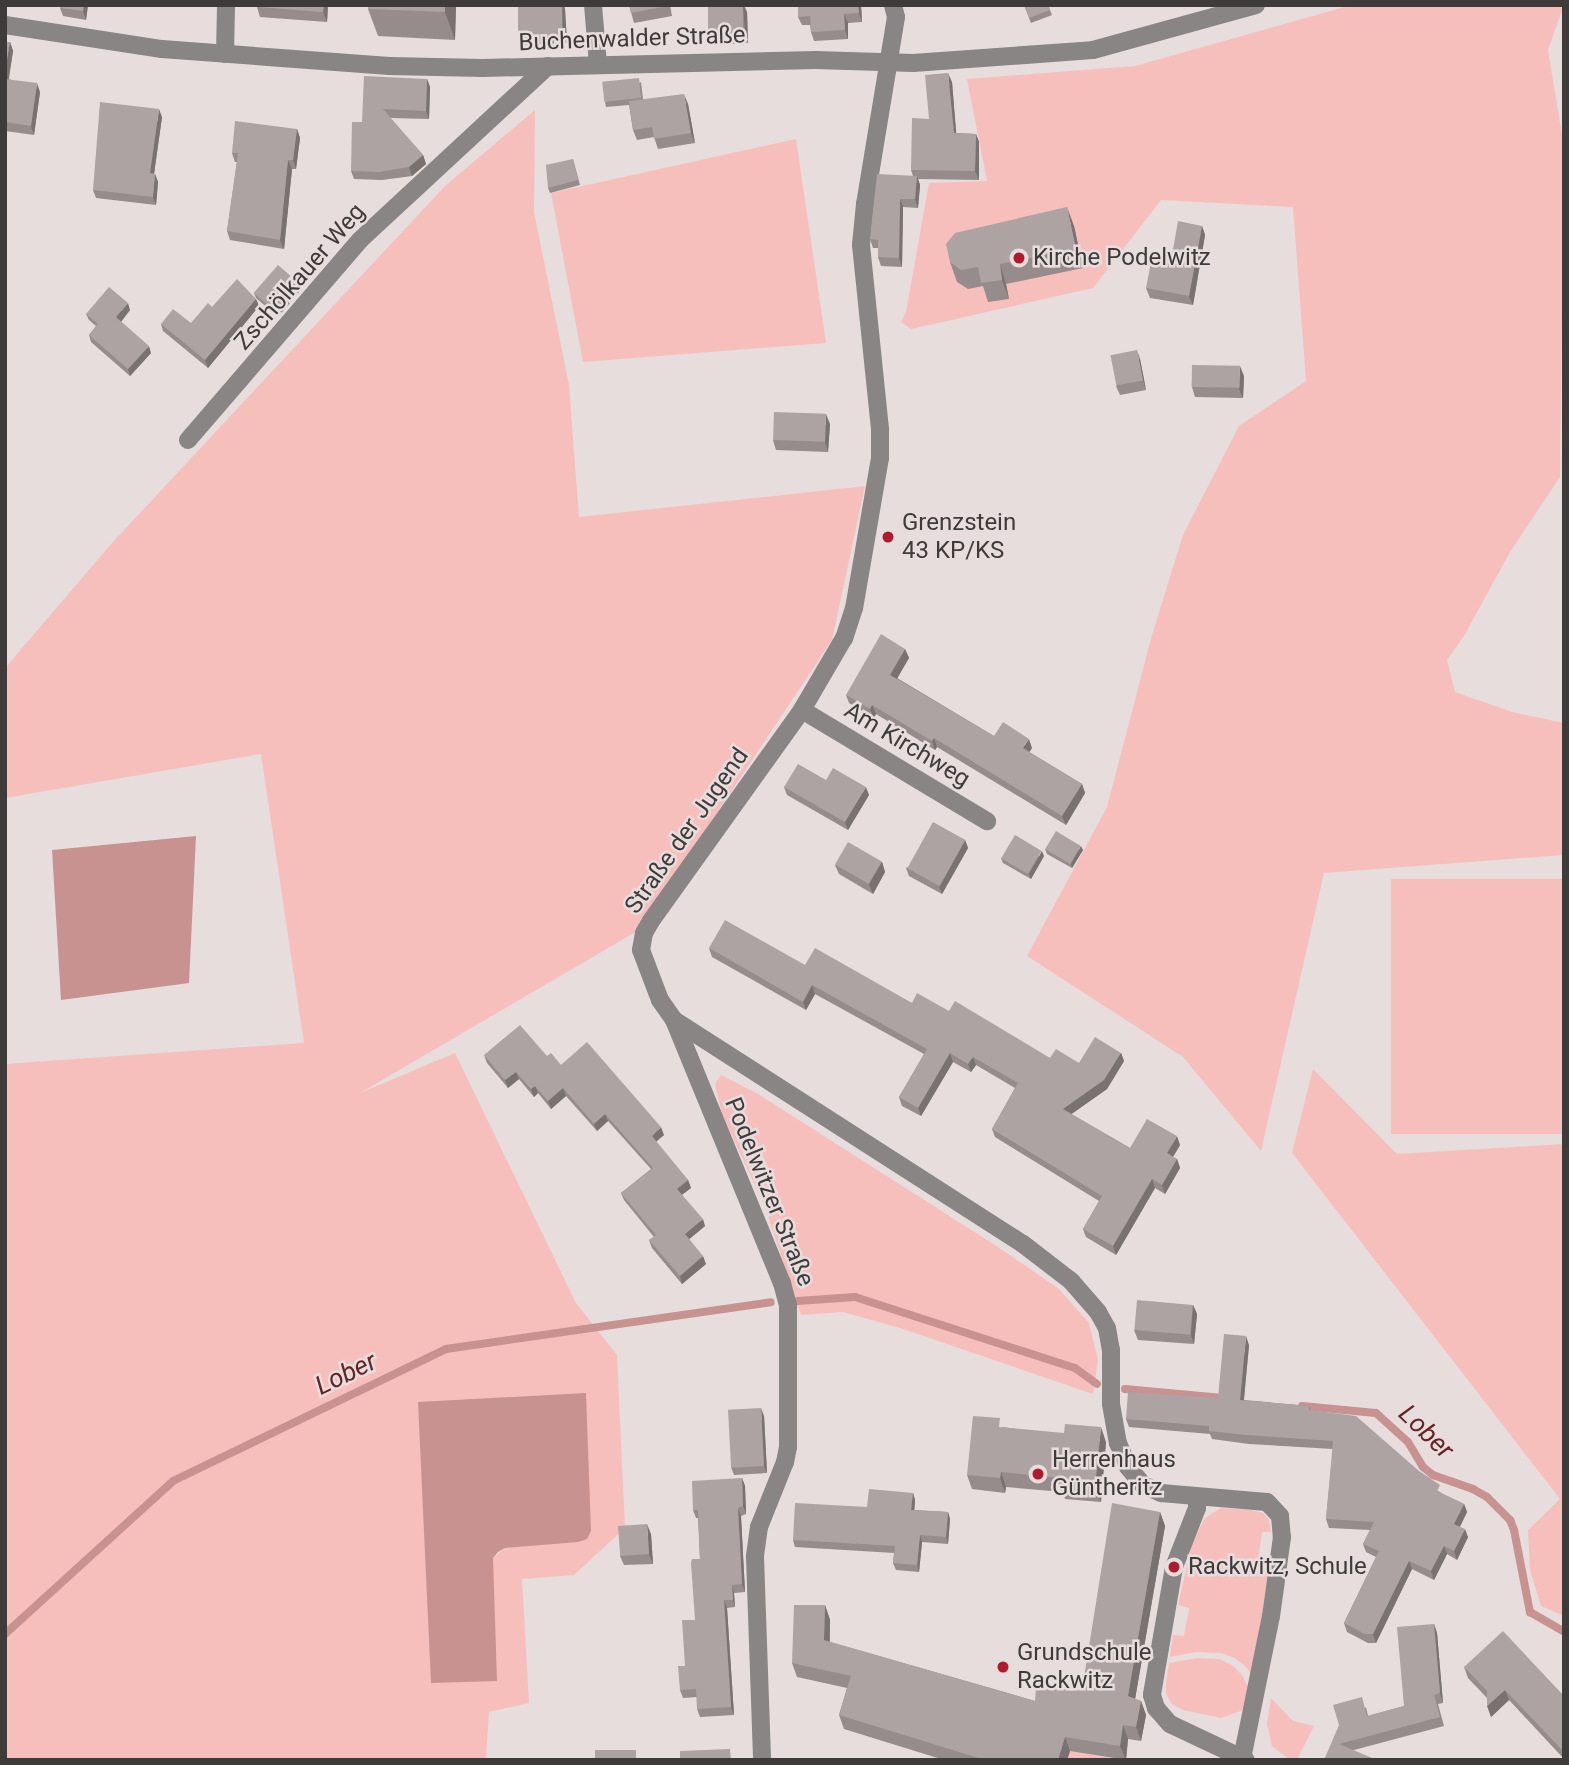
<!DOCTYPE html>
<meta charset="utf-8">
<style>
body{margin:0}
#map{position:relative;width:1569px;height:1765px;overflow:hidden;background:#e7dddd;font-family:Roboto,sans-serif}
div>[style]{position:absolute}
.green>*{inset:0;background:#f6bfbc;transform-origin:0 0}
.water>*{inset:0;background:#c79290}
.stream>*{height:8px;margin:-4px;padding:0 4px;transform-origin:4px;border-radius:4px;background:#c79290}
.minor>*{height:18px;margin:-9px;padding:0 9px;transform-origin:9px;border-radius:9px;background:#898585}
.wall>*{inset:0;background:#958c8b}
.shaded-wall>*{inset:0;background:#797271;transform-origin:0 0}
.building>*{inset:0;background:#ada3a2;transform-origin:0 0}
.dots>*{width:19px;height:19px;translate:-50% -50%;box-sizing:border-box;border:4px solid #e7dddd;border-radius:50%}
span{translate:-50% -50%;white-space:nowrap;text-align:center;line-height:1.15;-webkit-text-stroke:5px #e7dddd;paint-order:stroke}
.street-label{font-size:24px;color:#3f3b3a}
.poi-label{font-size:24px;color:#3f3b3a}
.left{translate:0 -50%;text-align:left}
.water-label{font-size:26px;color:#642324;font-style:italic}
.frame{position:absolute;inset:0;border:7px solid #3f3b3a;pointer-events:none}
</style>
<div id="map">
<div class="green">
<div style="clip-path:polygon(1352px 5px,1564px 5px,1548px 50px,1564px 147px,1560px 477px,1510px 552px,1464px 636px,1447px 660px,1455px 692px,1512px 712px,1564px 723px,1564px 855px,1324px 873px,1261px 1151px,1183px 1057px,1027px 956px,1107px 807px,1152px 635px,1183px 535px,1239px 426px,1306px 381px,1293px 207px,1161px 200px,1093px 288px,911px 329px,901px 322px,906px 312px,929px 183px,987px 181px,967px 79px,1135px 66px)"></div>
<div style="clip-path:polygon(evenodd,535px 110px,534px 212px,569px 385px,579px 517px,865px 486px,832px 640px,639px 930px,360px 1093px,455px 1053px,576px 1303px,617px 1355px,625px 1528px,574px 1575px,522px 1579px,529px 1703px,489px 1712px,486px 1760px,5px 1760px,5px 1064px,304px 1043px,261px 754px,5px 798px,5px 668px,112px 543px,445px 186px,535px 110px,586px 1393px,587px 1539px,505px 1548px,493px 1558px,586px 1393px)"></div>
<div style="clip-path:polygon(796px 139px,826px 343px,583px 362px,551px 193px)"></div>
<div style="left:1564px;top:879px;width:255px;height:173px;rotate:90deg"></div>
<div style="clip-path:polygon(1313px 1069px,1397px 1154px,1564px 1144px,1564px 1616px,1541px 1606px,1530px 1570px,1528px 1530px,1560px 1499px,1292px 1153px)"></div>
<div style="clip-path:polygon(721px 1075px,758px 1094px,1001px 1249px,1059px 1289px,1089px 1323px,1098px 1360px,1093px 1394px,900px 1328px,843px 1312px,801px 1315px,765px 1207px,722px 1114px,715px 1084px)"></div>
<div style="clip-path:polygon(1221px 1508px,1252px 1510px,1263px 1513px,1269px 1520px,1271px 1532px,1262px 1532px,1257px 1568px,1268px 1570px,1254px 1680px,1247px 1668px,1235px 1658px,1221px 1653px,1196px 1652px,1170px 1657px,1173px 1635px,1184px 1636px,1189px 1608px,1178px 1605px,1192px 1543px,1205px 1518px)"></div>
<div style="clip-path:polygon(1197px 1658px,1219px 1659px,1232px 1665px,1242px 1675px,1249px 1689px,1247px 1702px,1241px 1711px,1221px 1718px,1183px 1710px,1172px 1704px,1166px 1694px,1166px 1683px,1169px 1663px)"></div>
<div style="clip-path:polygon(1271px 1698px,1293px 1721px,1314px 1726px,1297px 1760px,1290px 1760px,1272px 1746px,1267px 1724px)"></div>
<div style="clip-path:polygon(1074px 1737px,1081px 1753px,1122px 1760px,1067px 1760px)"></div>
</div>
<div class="water">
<div style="clip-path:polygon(196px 836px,189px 983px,61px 1000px,52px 850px)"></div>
<div style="clip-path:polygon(586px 1393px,591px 1531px,587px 1539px,578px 1542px,505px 1548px,498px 1552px,493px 1558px,497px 1681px,431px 1683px,418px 1402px)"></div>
</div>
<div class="stream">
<div style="left:798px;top:1301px;width:57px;rotate:-4deg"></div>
<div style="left:855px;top:1297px;width:231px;rotate:17.9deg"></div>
<div style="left:1075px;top:1368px;width:27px;rotate:36deg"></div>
<div style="left:1125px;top:1389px;width:98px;rotate:5.2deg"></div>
<div style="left:1302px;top:1406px;width:74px;rotate:5.4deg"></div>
<div style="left:1376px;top:1413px;width:43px;rotate:42.2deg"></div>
<div style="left:1408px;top:1442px;width:29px;rotate:59deg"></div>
<div style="left:1423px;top:1467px;width:13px;rotate:39deg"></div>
<div style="left:1433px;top:1475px;width:42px;rotate:19.3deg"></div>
<div style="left:1473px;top:1489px;width:16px;rotate:30deg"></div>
<div style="left:1487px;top:1497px;width:33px;rotate:45deg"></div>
<div style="left:1510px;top:1520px;width:11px;rotate:68deg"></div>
<div style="left:1514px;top:1530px;width:84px;rotate:79deg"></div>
<div style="left:1530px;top:1612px;width:39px;rotate:30deg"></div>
<div style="left:5px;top:1634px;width:227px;rotate:-42.3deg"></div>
<div style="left:173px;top:1481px;width:303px;rotate:-25.8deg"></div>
<div style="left:446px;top:1349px;width:328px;rotate:-8.2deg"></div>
</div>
<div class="minor">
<div style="left:593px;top:5px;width:60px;rotate:85.2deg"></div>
<div style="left:893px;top:5px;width:12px;rotate:76deg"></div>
<div style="left:896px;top:17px;width:190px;rotate:99.4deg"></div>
<div style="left:865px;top:204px;width:41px;rotate:95.6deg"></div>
<div style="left:861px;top:245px;width:186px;rotate:84.1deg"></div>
<div style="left:880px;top:430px;width:28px;rotate:90deg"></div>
<div style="left:880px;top:458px;width:152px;rotate:99.8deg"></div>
<div style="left:854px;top:608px;width:32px;rotate:108deg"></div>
<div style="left:844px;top:638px;width:83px;rotate:120.3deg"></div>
<div style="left:802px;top:710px;width:259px;rotate:125.6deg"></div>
<div style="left:651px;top:921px;width:14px;rotate:120deg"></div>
<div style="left:644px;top:933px;width:17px;rotate:100deg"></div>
<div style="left:641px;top:950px;width:53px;rotate:69.2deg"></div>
<div style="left:660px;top:1000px;width:24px;rotate:55deg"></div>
<div style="left:674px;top:1020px;width:415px;rotate:32.7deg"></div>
<div style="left:1023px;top:1244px;width:61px;rotate:37.6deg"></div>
<div style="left:1071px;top:1281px;width:41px;rotate:48.9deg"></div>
<div style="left:1098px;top:1312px;width:18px;rotate:61deg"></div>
<div style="left:1107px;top:1328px;width:22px;rotate:80deg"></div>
<div style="left:1111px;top:1350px;width:54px;rotate:90deg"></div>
<div style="left:1111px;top:1404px;width:40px;rotate:80deg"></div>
<div style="left:1118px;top:1443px;width:26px;rotate:67deg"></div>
<div style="left:1128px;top:1467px;width:23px;rotate:50deg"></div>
<div style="left:1143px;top:1485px;width:20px;rotate:24deg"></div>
<div style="left:1161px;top:1493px;width:106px;rotate:4.9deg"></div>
<div style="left:1267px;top:1502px;width:19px;rotate:47deg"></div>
<div style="left:1280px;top:1516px;width:21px;rotate:85deg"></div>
<div style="left:1282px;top:1537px;width:80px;rotate:97.9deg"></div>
<div style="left:1271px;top:1616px;width:145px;rotate:101.5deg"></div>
<div style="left:1242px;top:1758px;width:4px;rotate:27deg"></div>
<div style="left:5px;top:25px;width:159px;rotate:8.7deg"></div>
<div style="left:162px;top:49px;width:228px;rotate:4.3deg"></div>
<div style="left:389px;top:66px;width:94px;rotate:1.2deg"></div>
<div style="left:483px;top:68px;width:332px;rotate:-1.4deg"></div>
<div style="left:815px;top:60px;width:98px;rotate:1.8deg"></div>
<div style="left:913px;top:63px;width:180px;rotate:-4.1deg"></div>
<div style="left:1093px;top:50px;width:169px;rotate:-15.4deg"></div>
<div style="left:225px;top:54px;width:49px;rotate:-88.8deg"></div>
<div style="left:188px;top:440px;width:264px;rotate:-49.3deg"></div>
<div style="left:360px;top:240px;width:256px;rotate:-42.8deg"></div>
<div style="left:802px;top:710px;width:216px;rotate:31deg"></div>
<div style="left:674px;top:1020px;width:284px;rotate:67.7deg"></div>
<div style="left:782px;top:1283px;width:23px;rotate:75deg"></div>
<div style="left:788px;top:1305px;width:142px;rotate:90deg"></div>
<div style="left:788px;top:1447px;width:15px;rotate:101deg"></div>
<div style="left:785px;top:1462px;width:70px;rotate:111.8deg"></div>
<div style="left:759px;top:1527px;width:30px;rotate:98deg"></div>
<div style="left:755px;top:1557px;width:203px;rotate:88deg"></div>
<div style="left:1197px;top:1497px;width:11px;rotate:90deg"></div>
<div style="left:1197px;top:1508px;width:63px;rotate:111.3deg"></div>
<div style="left:1174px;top:1567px;width:130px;rotate:99.8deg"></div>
<div style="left:1152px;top:1695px;width:14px;rotate:73deg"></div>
<div style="left:1156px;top:1708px;width:21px;rotate:49deg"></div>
<div style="left:1170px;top:1724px;width:80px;rotate:25.3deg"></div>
</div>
<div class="wall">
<div style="clip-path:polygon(60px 5px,88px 5px,86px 20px,63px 16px,60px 8px)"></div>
<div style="clip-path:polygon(328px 5px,327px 22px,260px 17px,257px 7px)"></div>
<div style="clip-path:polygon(368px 5px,456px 5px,455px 40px,378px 36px,368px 9px)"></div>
<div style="clip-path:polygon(629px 5px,670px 5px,672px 16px,634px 23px)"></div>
<div style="clip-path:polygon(708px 5px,744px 5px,747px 12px,748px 43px,713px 45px,709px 35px)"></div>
<div style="clip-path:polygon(798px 5px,861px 5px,862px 22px,848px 23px,848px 39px,814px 41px,811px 32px,810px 25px,802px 25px,798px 17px)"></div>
<div style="clip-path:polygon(1024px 5px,1048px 5px,1052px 15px,1031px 23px)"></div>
<div style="clip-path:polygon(565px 9px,567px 43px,524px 45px,520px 35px)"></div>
<div style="clip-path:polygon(5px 42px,10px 42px,13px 51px,9px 79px,40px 92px,34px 135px,5px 131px)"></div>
<div style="clip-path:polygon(427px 79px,430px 87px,429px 119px,390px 118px,423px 155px,426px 164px,412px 176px,382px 180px,354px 179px,351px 171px,362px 122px)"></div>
<div style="clip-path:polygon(641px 82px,643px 99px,688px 104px,695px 143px,658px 149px,654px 137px,637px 140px,633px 130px,629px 105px,606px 107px,605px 102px)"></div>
<div style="clip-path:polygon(952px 82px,956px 133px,976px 134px,979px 142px,979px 180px,918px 179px,920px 185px,918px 208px,903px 207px,902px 267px,881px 266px,878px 257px,878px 248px,873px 248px,870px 239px,913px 176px,911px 170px,929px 119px)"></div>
<div style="clip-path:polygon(162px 117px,154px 174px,155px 174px,158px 182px,156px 205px,96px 198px,93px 190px)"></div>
<div style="clip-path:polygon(297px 129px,300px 138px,296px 169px,292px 169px,284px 249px,230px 240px,227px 231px,237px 162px,235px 162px,232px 153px)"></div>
<div style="clip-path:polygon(573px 159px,580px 185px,550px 193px,548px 188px)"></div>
<div style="clip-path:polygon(1074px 226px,1083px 268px,1006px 284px,1009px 299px,988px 302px,983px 286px,968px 289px,957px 282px,950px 262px)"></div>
<div style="clip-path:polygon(1202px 226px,1205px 235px,1193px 305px,1150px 298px,1146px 288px)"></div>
<div style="clip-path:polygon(300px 284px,302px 289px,278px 317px,256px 298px,254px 293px)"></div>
<div style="clip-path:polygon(256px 299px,259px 306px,208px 368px,163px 331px,161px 324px,191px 323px)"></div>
<div style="clip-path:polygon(130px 310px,121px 322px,151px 353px,130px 376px,91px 342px,89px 335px,96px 326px,89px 320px,86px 314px)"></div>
<div style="clip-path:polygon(1140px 359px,1146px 390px,1120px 395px,1116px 386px)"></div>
<div style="clip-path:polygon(1244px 376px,1243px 398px,1195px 397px,1192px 387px)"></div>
<div style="clip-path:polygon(830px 424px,828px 452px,776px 450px,773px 440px)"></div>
<div style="clip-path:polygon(905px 649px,909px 658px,897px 678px,994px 736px,1032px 748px,1029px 752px,1082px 784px,1085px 793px,1066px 825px,937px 747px,935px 750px,876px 714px,874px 718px,849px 703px,846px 695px)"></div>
<div style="clip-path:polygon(826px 780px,869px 795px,848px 830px,787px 795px,784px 787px)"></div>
<div style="clip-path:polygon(965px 840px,968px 848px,942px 894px,909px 876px,906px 868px)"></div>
<div style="clip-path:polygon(1045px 849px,1083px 850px,1072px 868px,1047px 854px)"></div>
<div style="clip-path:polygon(1044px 856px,1031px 879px,1003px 863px,1001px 858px)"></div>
<div style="clip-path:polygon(882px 862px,885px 872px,873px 894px,839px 874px,835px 865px)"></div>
<div style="clip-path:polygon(709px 948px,805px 965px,912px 1003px,949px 1011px,1050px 1058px,1079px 1063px,1121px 1053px,1124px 1061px,1107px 1089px,1071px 1114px,1130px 1148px,1180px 1145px,1173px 1157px,1177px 1159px,1180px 1168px,1165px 1194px,1155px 1188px,1116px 1255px,1086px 1237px,1083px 1229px,1099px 1201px,995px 1137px,992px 1129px,1015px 1088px,976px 1065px,971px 1072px,953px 1062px,921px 1116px,902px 1106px,899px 1097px,924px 1054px,815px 994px,806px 1010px,712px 957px)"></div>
<div style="clip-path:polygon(484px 1055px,547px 1056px,664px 1135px,656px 1142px,688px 1180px,691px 1188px,682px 1195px,705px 1226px,689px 1239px,706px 1264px,682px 1284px,652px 1248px,649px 1240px,654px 1237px,624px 1200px,621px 1193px,651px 1169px,608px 1121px,597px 1131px,566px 1096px,551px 1109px,538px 1093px,534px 1097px,519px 1079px,508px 1088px,487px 1063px)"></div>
<div style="clip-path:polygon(1193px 1305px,1197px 1314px,1194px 1344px,1138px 1340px,1134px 1330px)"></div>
<div style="clip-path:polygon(1249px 1345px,1244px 1400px,1309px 1406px,1311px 1411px,1443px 1494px,1464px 1504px,1467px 1512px,1460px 1527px,1468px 1537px,1457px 1560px,1447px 1554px,1434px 1580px,1412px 1569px,1376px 1643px,1368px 1643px,1347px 1632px,1344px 1623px,1376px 1557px,1366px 1552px,1363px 1544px,1370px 1530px,1329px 1528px,1326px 1519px,1333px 1449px,1249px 1444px,1212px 1439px,1210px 1434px,1129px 1427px,1126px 1419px,1218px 1398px)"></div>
<div style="clip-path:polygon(764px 1416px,767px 1473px,734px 1475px,731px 1467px)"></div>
<div style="clip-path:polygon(1003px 1427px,1106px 1442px,1101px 1502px,1065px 1499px,1063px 1492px,1006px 1487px,1005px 1493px,972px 1489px,967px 1475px)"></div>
<div style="clip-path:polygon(742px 1478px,745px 1486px,746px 1514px,741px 1516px,745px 1592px,734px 1593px,735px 1607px,727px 1608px,734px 1715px,700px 1717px,697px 1709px,697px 1697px,683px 1698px,680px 1690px,695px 1620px,700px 1559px,698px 1518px,696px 1518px,693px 1510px)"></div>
<div style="clip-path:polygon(913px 1493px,915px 1500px,914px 1510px,948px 1512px,950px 1519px,948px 1544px,922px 1542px,919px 1572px,896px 1570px,893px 1563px,894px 1553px,795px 1547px,793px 1540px,867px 1507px)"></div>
<div style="clip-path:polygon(1160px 1512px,1165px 1526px,1135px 1699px,1141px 1701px,1146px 1715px,1141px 1741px,1128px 1739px,1126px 1760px,1070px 1751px,1067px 1760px,944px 1760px,844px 1729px,839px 1715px,847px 1688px,797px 1677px,792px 1663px,825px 1605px,830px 1620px,830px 1642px,1035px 1701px,1082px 1690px)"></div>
<div style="clip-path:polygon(651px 1534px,653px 1564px,624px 1565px,620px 1556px)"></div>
<div style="clip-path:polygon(1434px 1624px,1437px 1633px,1443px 1703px,1438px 1704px,1444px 1726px,1354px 1750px,1324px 1760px,1366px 1707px,1368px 1716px,1404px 1706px)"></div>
<div style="clip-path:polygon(1464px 1667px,1564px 1696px,1564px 1759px,1509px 1700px,1491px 1717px,1487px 1698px,1468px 1678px)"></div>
</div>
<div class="shaded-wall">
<div style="clip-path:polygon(84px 5px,88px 5px,86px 20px,83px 11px)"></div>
<div style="clip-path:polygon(324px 5px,328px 5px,327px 22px,323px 12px)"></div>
<div style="clip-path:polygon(445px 5px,456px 5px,455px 40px,445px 12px)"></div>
<div style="clip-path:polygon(562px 5px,564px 5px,565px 9px,567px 43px,563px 33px)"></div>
<div style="clip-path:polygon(743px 5px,747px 12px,748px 43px,745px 33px)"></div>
<div style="clip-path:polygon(858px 5px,861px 5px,862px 22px,859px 13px)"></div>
<div style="clip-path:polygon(844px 14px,848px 23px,848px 39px,845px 30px)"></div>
<div style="clip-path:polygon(10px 42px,13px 51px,7px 88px,5px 82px,5px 72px)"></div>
<div style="clip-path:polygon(948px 73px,952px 82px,957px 142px,954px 133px)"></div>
<div style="clip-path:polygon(427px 79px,430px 87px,429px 119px,426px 111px)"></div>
<div style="clip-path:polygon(37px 83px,40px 92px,34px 135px,31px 126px)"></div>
<div style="clip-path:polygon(684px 94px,688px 104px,695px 143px,691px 133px)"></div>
<div style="clip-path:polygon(159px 109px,162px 117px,153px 181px,150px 173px)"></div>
<div style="clip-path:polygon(297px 129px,300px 138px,296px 169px,293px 160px)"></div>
<div style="clip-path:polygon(976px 134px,979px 142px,979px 180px,975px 171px)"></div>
<div style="clip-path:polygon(423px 155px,426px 164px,412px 176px,409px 167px)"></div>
<div style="clip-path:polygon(288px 160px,292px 169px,284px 249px,280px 240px)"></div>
<div style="clip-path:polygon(155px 174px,158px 182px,156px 205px,153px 197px)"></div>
<div style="clip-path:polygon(917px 176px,920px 185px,918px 208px,915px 199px)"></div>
<div style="clip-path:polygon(900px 199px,903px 207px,902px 267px,899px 258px)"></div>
<div style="clip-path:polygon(1067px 207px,1074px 226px,1083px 268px,1076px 249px)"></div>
<div style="clip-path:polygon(1202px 226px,1205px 235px,1193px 305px,1189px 296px)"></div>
<div style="clip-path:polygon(1000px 264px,1006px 284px,1009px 299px,1002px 280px)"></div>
<div style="left:300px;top:284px;width:5px;height:37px;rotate:68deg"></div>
<div style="clip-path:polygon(256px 299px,259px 306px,208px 368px,205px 360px)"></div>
<div style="clip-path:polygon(128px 303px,130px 310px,119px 324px,116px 317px)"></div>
<div style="clip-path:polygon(149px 346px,151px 353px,130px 376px,128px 369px)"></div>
<div style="clip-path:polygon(1137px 350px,1140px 359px,1146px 390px,1143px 380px)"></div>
<div style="clip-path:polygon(1240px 366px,1244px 376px,1243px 398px,1239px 389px)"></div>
<div style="clip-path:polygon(826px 414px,830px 424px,828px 452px,825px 442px)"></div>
<div style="clip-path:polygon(905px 649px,909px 658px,894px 684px,890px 675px)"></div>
<div style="clip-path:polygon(872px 705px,876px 714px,874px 718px,870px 709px)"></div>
<div style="clip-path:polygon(934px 738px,937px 747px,935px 750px,932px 741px)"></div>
<div style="clip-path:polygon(1029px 739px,1032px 748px,1026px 757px,1023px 748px)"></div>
<div style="clip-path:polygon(1082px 784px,1085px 793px,1066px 825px,1062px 816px)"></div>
<div style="clip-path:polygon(866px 787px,869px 795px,848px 830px,845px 822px)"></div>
<div style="clip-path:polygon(965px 840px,968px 848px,942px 894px,939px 886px)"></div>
<div style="clip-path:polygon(1081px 846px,1083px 850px,1072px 868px,1071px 864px)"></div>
<div style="clip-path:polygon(1042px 851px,1044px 856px,1031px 879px,1029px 874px)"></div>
<div style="clip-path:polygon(882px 862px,885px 872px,873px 894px,869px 884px)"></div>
<div style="clip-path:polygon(812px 985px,815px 994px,806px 1010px,803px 1002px)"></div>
<div style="clip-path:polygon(950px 1053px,953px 1062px,921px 1116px,918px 1108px)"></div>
<div style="clip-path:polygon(1121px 1053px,1124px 1061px,1107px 1089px,1066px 1118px,1063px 1109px)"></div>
<div style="clip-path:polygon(973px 1057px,976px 1065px,971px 1072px,968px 1064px)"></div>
<div style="clip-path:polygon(516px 1072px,519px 1079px,508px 1088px,505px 1080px)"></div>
<div style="clip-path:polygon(535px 1086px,538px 1093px,534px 1097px,531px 1089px)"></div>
<div style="clip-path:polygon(563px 1088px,566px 1096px,551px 1109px,548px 1101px)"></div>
<div style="clip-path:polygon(605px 1114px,608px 1121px,597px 1131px,594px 1124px)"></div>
<div style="clip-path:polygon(661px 1127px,664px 1135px,654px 1143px,652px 1136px)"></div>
<div style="clip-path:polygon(1177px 1136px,1180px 1145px,1170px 1162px,1167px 1153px)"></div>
<div style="clip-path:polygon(1177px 1159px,1180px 1168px,1165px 1194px,1162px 1185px)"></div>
<div style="clip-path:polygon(1152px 1179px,1155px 1188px,1116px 1255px,1113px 1246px)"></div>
<div style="clip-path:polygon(688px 1180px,691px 1188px,680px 1196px,677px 1189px)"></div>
<div style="clip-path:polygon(703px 1219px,705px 1226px,687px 1241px,685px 1234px)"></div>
<div style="clip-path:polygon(703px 1256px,706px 1264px,682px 1284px,680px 1276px)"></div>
<div style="clip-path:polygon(1193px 1305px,1197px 1314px,1194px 1344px,1191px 1335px)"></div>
<div style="clip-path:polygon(1246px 1336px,1249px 1345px,1243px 1408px,1240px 1400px)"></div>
<div style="clip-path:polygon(761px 1408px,764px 1416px,767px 1473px,764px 1466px)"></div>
<div style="clip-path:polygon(1101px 1427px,1106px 1442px,1101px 1502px,1095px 1487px)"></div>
<div style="clip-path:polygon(1001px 1472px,1006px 1487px,1005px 1493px,1000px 1478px)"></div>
<div style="clip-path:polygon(742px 1478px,745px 1486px,746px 1514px,743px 1506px)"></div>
<div style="clip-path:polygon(913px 1493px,915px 1500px,914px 1517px,911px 1510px)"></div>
<div style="clip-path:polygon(1464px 1504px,1467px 1512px,1457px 1532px,1454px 1524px)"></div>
<div style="clip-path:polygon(738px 1508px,741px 1516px,745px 1592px,742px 1584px)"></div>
<div style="clip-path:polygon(948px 1512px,950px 1519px,948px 1544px,946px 1537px)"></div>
<div style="clip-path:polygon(1160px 1512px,1165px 1526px,1133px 1711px,1128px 1696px)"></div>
<div style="clip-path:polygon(647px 1524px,651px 1534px,653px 1564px,649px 1554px)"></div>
<div style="clip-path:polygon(1465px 1529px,1468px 1537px,1457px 1560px,1454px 1551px)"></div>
<div style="clip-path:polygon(920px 1535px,922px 1542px,919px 1572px,917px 1565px)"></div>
<div style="clip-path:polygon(1444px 1546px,1447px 1554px,1434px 1580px,1431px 1571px)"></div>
<div style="clip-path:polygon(1409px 1561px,1412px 1569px,1376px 1643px,1373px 1634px)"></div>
<div style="clip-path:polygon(732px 1585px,734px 1593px,735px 1607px,733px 1600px)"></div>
<div style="clip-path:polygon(724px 1600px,727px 1608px,734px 1715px,731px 1707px)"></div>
<div style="clip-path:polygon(825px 1605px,830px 1620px,829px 1654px,824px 1640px)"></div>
<div style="clip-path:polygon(1434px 1624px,1437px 1633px,1443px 1703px,1440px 1693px)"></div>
<div style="clip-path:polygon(1505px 1690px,1509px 1700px,1491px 1717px,1487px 1706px)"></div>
<div style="clip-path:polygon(1141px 1701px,1146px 1715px,1141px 1741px,1136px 1727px)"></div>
<div style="clip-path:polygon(1123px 1725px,1128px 1739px,1126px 1760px,1120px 1746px)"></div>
<div style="clip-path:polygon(1065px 1737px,1070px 1751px,1067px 1760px,1058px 1760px)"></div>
</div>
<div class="building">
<div style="clip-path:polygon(60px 5px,84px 5px,83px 11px,60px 8px)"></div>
<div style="clip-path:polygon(257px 5px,324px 5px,323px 12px,257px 7px)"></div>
<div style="clip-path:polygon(368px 5px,445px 5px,445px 12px,368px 9px)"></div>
<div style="left:518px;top:5px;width:44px;height:30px"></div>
<div style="clip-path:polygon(629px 5px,668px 5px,668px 6px,631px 13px)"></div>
<div style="left:708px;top:5px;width:35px;height:30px"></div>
<div style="clip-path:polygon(798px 5px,858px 5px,859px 13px,844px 14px,845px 30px,811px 32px,810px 16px,798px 17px)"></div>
<div style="clip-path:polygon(1025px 5px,1048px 5px,1050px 10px,1029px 18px)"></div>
<div style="clip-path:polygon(5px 42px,10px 42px,5px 72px)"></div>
<div style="clip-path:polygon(948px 73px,954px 133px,976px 134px,975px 171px,911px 170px,912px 118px,929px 119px,925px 75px)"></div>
<div style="clip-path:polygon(364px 76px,427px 79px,426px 111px,383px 109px,423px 155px,409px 167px,379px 172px,351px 171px,352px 122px,362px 122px)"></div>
<div style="left:639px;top:78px;width:20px;height:37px;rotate:84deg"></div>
<div style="clip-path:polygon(5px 79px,37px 83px,31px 126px,5px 122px)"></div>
<div style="clip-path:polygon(684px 94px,691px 133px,654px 139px,652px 127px,633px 130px,629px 101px)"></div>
<div style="clip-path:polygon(100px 102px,159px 109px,150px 173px,155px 174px,153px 197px,93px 190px)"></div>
<div style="clip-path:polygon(235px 121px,297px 129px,293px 160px,288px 160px,280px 240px,227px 231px,238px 153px,232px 153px)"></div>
<div style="clip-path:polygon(573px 159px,578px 180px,548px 188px,546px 165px)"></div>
<div style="clip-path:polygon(877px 174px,917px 176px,915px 199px,900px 199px,899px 258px,878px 257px,878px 240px,870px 239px)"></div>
<div style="clip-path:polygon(1067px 207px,1076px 249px,1000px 264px,1002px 280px,981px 283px,978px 267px,961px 270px,950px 262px,946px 244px,955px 233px)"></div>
<div style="clip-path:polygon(1178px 221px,1202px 226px,1189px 296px,1146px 288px,1152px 257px,1171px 261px)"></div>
<div style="left:278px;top:265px;width:29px;height:37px;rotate:41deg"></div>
<div style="clip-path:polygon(237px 279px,256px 299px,205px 360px,161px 324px,173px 309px,191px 323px,208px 303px,212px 307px)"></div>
<div style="clip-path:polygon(109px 287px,128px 303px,116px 317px,149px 346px,128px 369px,89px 335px,98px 324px,86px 314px)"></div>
<div style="left:1137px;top:350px;width:31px;height:27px;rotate:79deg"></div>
<div style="left:1192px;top:365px;width:48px;height:22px;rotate:1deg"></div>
<div style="left:774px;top:412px;width:52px;height:28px;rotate:2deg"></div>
<div style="clip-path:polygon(881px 634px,905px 649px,890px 675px,994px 736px,1003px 722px,1029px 739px,1023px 748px,1082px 784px,1062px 816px,934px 738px,932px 741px,872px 705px,870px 709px,846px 695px)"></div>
<div style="clip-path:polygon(798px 764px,826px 780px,833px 768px,866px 787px,845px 822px,784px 787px)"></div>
<div style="left:933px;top:822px;width:37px;height:53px;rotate:29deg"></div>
<div style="left:1056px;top:831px;width:29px;height:21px;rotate:31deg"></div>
<div style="left:1015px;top:835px;width:31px;height:27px;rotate:31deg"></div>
<div style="left:848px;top:842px;width:39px;height:26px;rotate:30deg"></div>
<div style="clip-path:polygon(725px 920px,805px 965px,815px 948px,912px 1003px,917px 993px,949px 1011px,955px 1001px,1050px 1058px,1056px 1049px,1079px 1063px,1095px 1037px,1121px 1053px,1104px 1080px,1063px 1109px,1130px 1148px,1147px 1119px,1177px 1136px,1167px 1153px,1177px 1159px,1162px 1185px,1152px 1179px,1113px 1246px,1083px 1229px,1102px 1196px,992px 1129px,1018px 1083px,973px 1057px,968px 1064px,950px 1053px,918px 1108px,899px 1097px,927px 1049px,812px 985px,803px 1002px,709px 948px)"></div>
<div style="clip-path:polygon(520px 1025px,547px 1056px,551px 1053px,561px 1065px,587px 1042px,661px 1127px,652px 1136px,688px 1180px,677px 1189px,703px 1219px,685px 1234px,703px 1256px,680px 1276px,649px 1240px,656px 1235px,621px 1193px,653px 1168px,605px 1114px,594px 1124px,563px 1088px,548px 1101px,535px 1086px,531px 1089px,516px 1072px,505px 1080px,484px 1055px)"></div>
<div style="left:1137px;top:1300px;width:56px;height:30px;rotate:5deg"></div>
<div style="clip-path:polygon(1224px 1334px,1246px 1336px,1240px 1400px,1309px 1406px,1309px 1410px,1356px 1416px,1419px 1471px,1440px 1485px,1437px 1491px,1464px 1504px,1454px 1524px,1465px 1529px,1454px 1551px,1444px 1546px,1431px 1571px,1409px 1561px,1373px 1634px,1365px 1634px,1344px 1623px,1379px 1551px,1363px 1544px,1374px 1522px,1326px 1519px,1333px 1441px,1246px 1435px,1209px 1431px,1209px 1426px,1126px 1419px,1128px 1392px,1218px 1398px)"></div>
<div style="left:761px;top:1408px;width:58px;height:33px;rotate:87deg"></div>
<div style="clip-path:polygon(973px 1416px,1000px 1418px,999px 1427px,1064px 1433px,1065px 1424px,1101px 1427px,1095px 1487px,1060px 1484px,1060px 1478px,1001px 1472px,1000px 1478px,967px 1475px)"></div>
<div style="clip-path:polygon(742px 1478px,743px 1506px,738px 1508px,742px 1584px,732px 1585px,733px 1600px,724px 1600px,731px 1707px,697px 1709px,696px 1689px,680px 1690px,678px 1666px,685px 1666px,682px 1620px,695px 1620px,691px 1563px,692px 1559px,700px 1559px,698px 1510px,693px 1510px,692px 1481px)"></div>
<div style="clip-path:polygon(869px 1489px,913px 1493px,911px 1510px,948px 1512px,946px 1537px,920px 1535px,917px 1565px,893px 1563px,895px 1546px,793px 1540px,795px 1503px,867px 1507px)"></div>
<div style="clip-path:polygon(1112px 1503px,1160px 1512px,1128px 1696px,1141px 1701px,1136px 1727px,1123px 1725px,1120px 1746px,1065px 1737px,1058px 1760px,985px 1760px,839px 1715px,851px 1676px,792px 1663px,794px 1605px,825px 1605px,824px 1640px,1035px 1701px,1036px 1688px,1082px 1690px)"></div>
<div style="left:647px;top:1524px;width:30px;height:29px;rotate:86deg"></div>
<div style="clip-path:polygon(1434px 1624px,1440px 1693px,1434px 1695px,1440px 1717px,1339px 1744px,1377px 1760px,1324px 1760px,1339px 1725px,1333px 1705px,1362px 1697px,1367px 1716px,1404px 1706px,1397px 1627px)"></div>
<div style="clip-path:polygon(1503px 1631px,1564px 1696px,1564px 1752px,1505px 1690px,1487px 1706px,1487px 1691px,1464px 1667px)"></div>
<div style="clip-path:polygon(730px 1749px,731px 1760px,680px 1760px,680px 1751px)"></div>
<div style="left:636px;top:1750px;width:10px;height:41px;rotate:90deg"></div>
</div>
<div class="dots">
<div style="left:1019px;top:258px;background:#af1b2c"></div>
<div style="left:888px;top:537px;background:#af1b2c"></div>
<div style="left:1038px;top:1474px;background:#af1b2c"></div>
<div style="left:1174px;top:1567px;background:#af1b2c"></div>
<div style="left:1003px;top:1667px;background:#af1b2c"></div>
</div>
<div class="street-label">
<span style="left:632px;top:39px;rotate:-2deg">Buchenwalder Straße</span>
<span style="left:300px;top:277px;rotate:-49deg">Zschölkauer Weg</span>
<span style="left:907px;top:745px;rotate:31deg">Am Kirchweg</span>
<span style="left:687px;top:831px;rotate:-55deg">Straße der Jugend</span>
<span style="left:769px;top:1192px;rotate:68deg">Podelwitzer Straße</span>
</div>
<div class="poi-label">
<span class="left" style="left:1033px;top:258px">Kirche Podelwitz</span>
<span class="left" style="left:902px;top:537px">Grenzstein<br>43 KP/KS</span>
<span class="left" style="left:1052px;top:1474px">Herrenhaus<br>Güntheritz</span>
<span class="left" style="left:1188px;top:1567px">Rackwitz, Schule</span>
<span class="left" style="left:1017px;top:1667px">Grundschule<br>Rackwitz</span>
</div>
<div class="water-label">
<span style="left:346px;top:1374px;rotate:-26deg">Lober</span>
<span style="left:1426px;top:1432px;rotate:44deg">Lober</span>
</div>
<div class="frame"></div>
</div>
